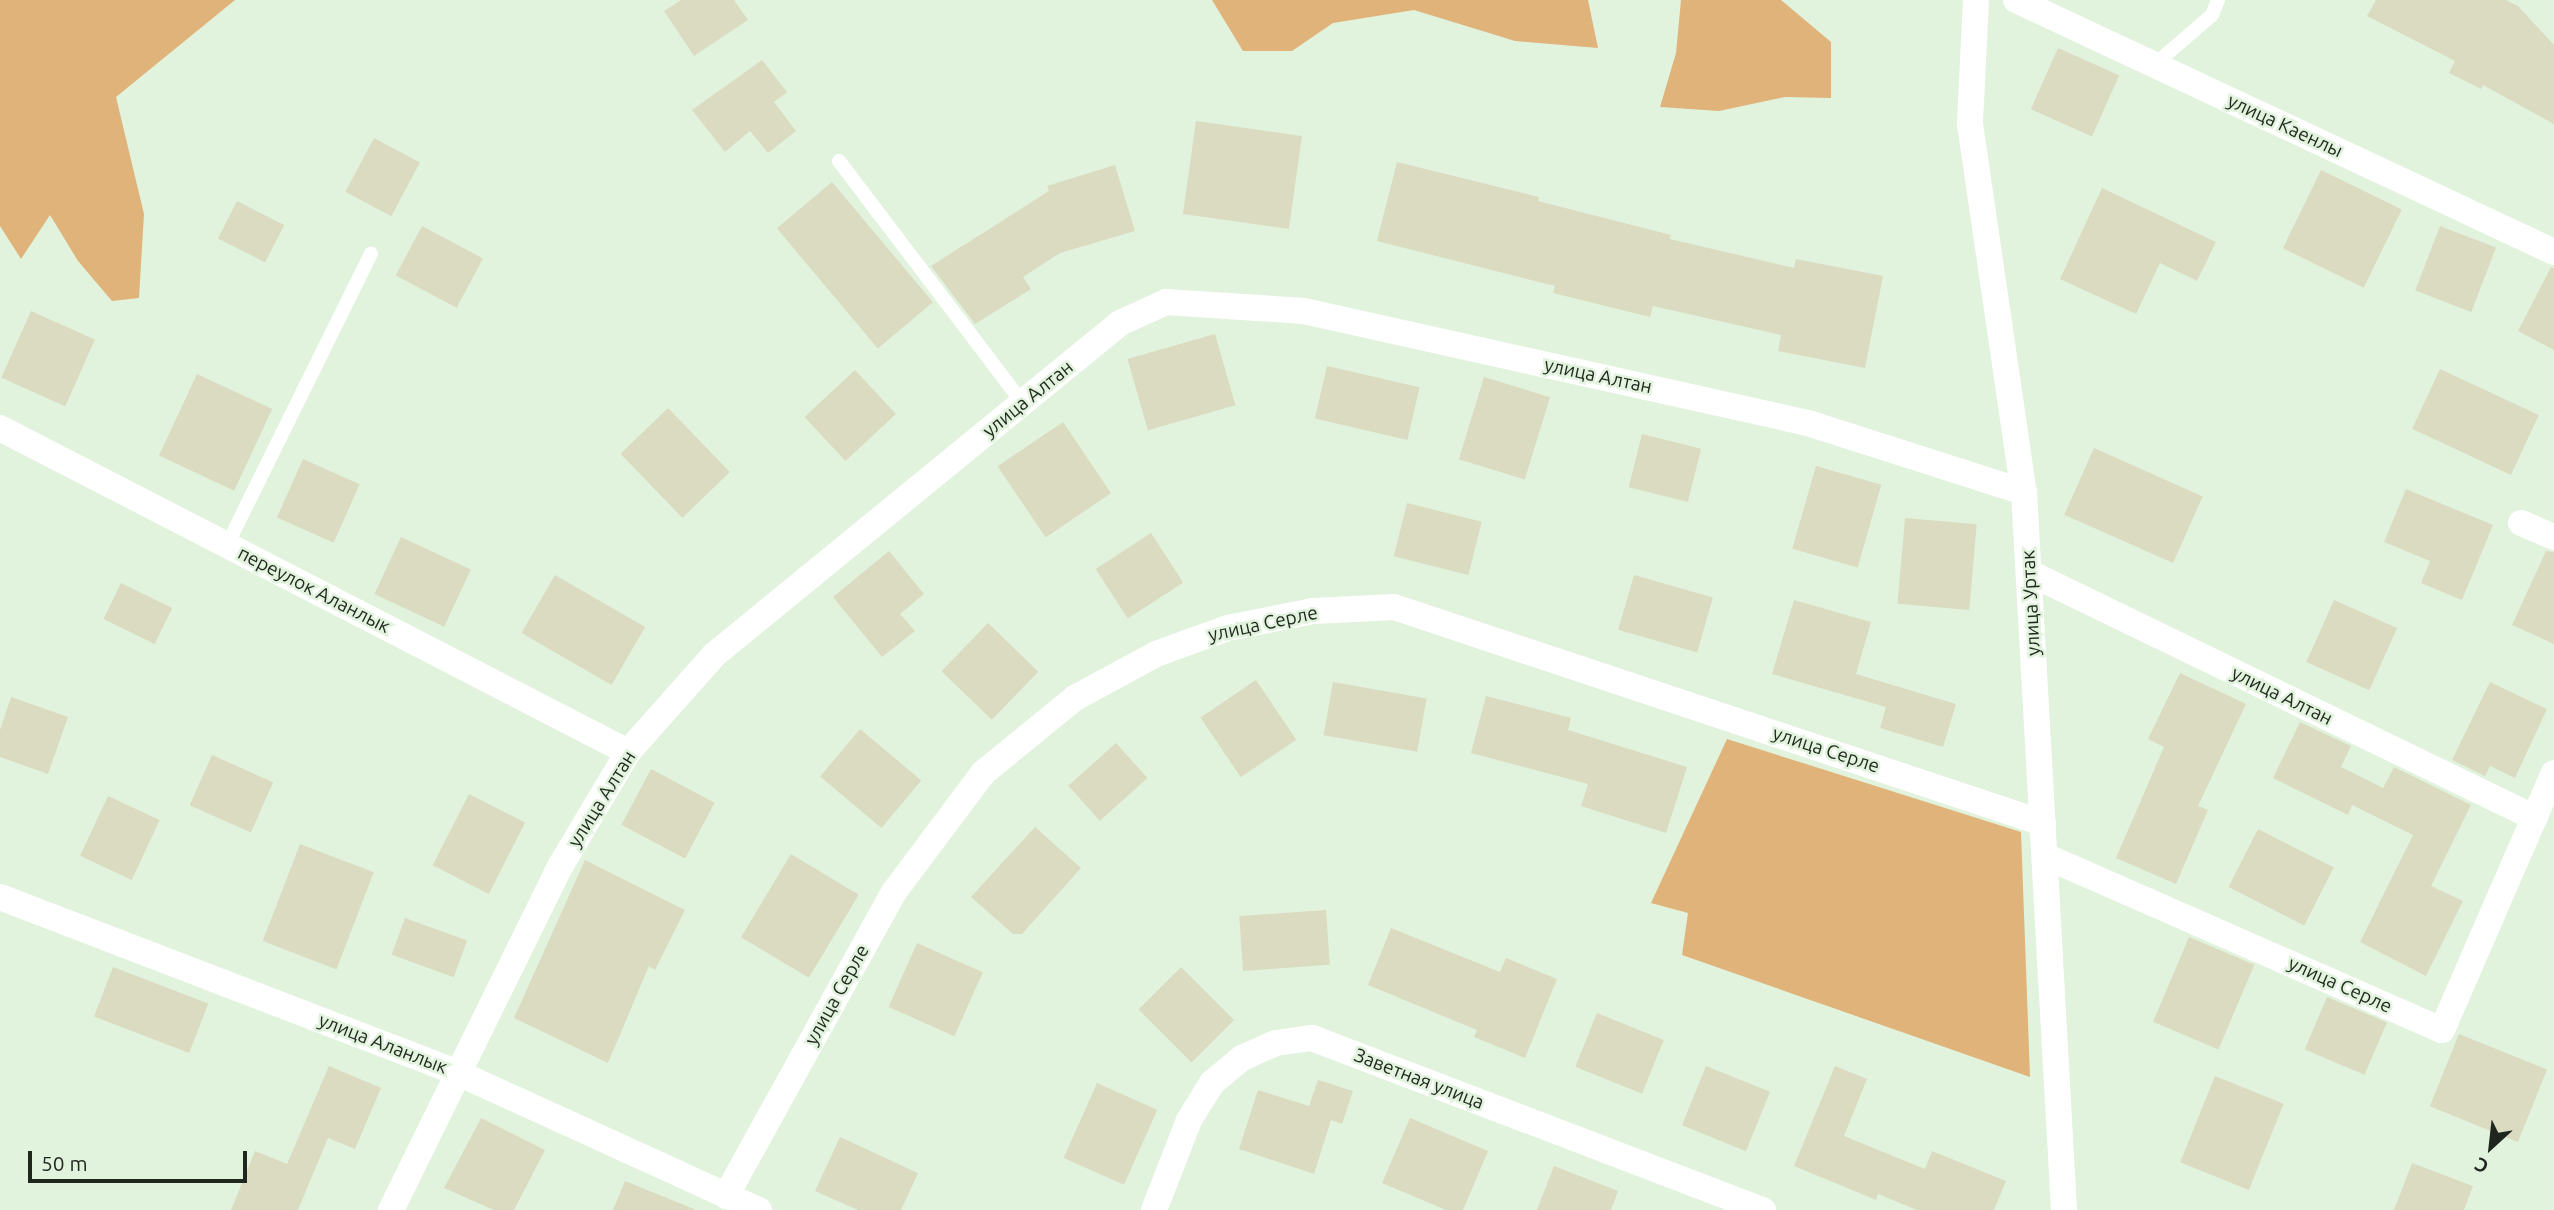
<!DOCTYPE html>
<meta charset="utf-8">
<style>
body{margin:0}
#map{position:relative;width:2554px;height:1210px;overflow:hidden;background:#e1f3dd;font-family:Ubuntu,sans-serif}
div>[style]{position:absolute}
.forest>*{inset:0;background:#e0b37b}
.building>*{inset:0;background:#dbdbc1;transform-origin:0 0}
.lane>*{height:14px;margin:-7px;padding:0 7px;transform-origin:7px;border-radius:7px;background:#fff}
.street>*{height:26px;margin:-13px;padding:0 13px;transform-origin:13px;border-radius:13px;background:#fff}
span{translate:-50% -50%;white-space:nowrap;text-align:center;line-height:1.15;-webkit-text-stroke:5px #e1f3dd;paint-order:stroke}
.street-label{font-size:19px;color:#1f261e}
.north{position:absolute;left:2456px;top:1112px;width:70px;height:70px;-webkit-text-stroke:5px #e1f3dd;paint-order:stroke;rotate:207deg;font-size:19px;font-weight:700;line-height:28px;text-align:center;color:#1f261e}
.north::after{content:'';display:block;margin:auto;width:24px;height:32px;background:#1f261e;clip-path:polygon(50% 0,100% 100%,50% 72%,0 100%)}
.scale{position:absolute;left:28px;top:1151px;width:219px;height:32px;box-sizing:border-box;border:4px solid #1f261e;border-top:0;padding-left:9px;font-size:21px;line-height:24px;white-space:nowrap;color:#1f261e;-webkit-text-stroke:5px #e1f3dd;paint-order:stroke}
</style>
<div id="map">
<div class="forest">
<div style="clip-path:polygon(0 0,235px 0,116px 97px,144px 214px,139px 298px,112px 301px,78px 261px,50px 215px,21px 259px,0 226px)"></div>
<div style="clip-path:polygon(1212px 0,1588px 0,1598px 48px,1515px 41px,1414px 10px,1333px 23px,1292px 51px,1243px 51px)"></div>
<div style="clip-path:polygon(1681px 0,1781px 0,1831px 42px,1831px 98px,1785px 97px,1719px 111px,1660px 107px,1676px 53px)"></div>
<div style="clip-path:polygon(1727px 739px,2021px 832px,2030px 1077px,1682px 955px,1688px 913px,1651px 903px)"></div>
</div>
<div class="building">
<div style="clip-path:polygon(681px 0,734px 0,748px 20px,694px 56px,664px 11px)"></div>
<div style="clip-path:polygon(2376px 0,2506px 0,2518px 6px,2554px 45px,2554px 124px,2483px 85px,2481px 89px,2449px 73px,2455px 61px,2367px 16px)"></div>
<div style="left:2058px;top:48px;width:67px;height:67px;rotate:24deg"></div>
<div style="clip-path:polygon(762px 60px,787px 92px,774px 102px,796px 131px,768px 153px,750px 131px,725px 152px,692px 110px)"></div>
<div style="left:1196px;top:121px;width:107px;height:94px;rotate:8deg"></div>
<div style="left:374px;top:138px;width:52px;height:61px;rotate:28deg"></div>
<div style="clip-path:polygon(1397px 162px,1539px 197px,1538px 201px,1671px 235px,1670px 239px,1794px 268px,1796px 259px,1883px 276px,1865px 368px,1778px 351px,1781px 335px,1653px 306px,1650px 317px,1553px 293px,1555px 286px,1377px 241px)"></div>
<div style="clip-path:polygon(1115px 165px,1135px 231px,1060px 253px,1023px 277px,1031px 289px,975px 324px,931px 266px,1049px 191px,1047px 186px)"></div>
<div style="left:2321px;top:170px;width:90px;height:87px;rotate:26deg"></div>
<div style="left:832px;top:182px;width:157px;height:72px;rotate:50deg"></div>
<div style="clip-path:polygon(2102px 188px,2216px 242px,2197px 281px,2160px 263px,2136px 314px,2060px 279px)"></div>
<div style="left:237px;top:201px;width:53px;height:42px;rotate:27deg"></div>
<div style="left:422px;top:226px;width:69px;height:56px;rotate:28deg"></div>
<div style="left:2440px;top:226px;width:60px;height:69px;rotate:21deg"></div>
<div style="clip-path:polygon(2551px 267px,2554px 268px,2554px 350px,2518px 331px)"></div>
<div style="left:31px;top:311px;width:70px;height:73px;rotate:24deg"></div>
<div style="left:1215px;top:334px;width:74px;height:91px;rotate:74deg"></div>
<div style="left:1327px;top:366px;width:95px;height:54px;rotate:13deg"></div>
<div style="left:2440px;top:369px;width:109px;height:66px;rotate:25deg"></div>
<div style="left:855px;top:370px;width:60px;height:69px;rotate:47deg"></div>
<div style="left:197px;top:374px;width:83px;height:90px;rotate:25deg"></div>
<div style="left:1484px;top:377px;width:69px;height:86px;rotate:17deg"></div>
<div style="left:668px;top:408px;width:89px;height:66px;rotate:46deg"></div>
<div style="left:1063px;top:422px;width:86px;height:79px;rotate:56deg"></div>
<div style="left:1642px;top:434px;width:61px;height:55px;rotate:14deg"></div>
<div style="left:2094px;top:448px;width:119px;height:73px;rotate:24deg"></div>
<div style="left:303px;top:459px;width:62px;height:64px;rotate:24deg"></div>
<div style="left:1816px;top:466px;width:68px;height:86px;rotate:16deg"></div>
<div style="clip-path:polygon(2406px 489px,2493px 525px,2462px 600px,2421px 583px,2430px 561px,2384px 542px)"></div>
<div style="left:1407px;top:503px;width:77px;height:55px;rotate:14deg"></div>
<div style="left:1905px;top:518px;width:72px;height:86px;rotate:5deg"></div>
<div style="left:1151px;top:533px;width:59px;height:66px;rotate:57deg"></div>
<div style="left:401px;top:537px;width:77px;height:63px;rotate:25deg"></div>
<div style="clip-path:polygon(889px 551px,924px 594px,900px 614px,915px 631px,882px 657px,833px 597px)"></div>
<div style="clip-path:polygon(2546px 551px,2554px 552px,2554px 644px,2512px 625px)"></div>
<div style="left:555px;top:575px;width:104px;height:67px;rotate:30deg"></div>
<div style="left:1634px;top:575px;width:82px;height:57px;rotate:16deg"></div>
<div style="left:121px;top:583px;width:57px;height:40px;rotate:26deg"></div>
<div style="clip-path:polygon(1794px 600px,1871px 622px,1856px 674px,1956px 704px,1943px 747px,1880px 728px,1886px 707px,1772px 674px)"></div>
<div style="left:2334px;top:600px;width:69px;height:68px;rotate:24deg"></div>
<div style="left:988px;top:623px;width:70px;height:67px;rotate:44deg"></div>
<div style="clip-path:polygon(2180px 673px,2246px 704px,2198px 806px,2208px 810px,2176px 884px,2116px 858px,2164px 747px,2148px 739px)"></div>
<div style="left:1256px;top:680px;width:72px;height:67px;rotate:56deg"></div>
<div style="left:1333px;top:682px;width:95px;height:54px;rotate:10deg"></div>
<div style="clip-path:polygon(2490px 682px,2547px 709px,2515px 778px,2490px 766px,2485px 776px,2452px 760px)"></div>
<div style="clip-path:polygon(1486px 696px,1571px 718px,1568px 730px,1687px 767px,1666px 833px,1581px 806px,1588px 784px,1471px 753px)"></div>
<div style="clip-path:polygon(11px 697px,68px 717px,48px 774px,0 757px,0 730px)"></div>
<div style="clip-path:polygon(2300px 722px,2351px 746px,2341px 767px,2383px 788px,2394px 767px,2471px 805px,2431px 886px,2463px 901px,2426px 976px,2360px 942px,2413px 835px,2352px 805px,2348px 815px,2273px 778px)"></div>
<div style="left:860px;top:729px;width:80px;height:62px;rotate:40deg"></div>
<div style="left:1116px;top:743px;width:47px;height:64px;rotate:48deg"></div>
<div style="left:212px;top:755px;width:67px;height:55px;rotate:24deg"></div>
<div style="left:651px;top:769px;width:72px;height:63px;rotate:28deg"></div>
<div style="left:469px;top:794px;width:63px;height:80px;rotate:27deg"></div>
<div style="left:108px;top:796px;width:57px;height:66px;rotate:25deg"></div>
<div style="clip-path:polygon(1035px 827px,1081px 868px,1022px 934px,1013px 934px,971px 897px)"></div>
<div style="left:2258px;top:829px;width:85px;height:65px;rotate:27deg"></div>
<div style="left:300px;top:844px;width:79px;height:104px;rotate:21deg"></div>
<div style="left:791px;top:854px;width:79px;height:97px;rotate:31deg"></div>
<div style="clip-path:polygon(585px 860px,685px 910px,655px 970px,649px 966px,608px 1063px,514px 1018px)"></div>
<div style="left:1326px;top:910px;width:55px;height:87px;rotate:86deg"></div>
<div style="left:405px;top:918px;width:66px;height:39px;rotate:20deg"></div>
<div style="clip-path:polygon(1391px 928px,1500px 972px,1506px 958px,1557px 979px,1525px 1058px,1474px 1037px,1477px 1030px,1368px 985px)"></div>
<div style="left:2189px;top:937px;width:71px;height:92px;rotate:23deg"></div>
<div style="left:917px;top:943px;width:72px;height:70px;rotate:24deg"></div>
<div style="left:113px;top:967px;width:102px;height:53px;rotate:21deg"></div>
<div style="left:1181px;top:967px;width:75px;height:60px;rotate:45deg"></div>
<div style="left:2327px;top:997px;width:65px;height:57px;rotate:23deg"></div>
<div style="left:1597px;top:1013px;width:72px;height:58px;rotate:22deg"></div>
<div style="left:2459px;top:1034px;width:95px;height:78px;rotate:22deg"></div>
<div style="clip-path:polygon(329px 1066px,381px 1088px,355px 1149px,328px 1138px,298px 1210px,231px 1210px,255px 1151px,287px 1164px)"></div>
<div style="left:1706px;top:1066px;width:69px;height:64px;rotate:22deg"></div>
<div style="clip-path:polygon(1835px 1066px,1867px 1079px,1844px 1136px,1925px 1169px,1932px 1151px,2006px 1181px,1994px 1210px,1917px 1210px,1878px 1194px,1876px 1200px,1794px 1166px)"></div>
<div style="left:2215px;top:1076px;width:74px;height:93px;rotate:22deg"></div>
<div style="clip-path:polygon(1318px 1080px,1353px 1091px,1342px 1124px,1331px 1120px,1314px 1174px,1239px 1149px,1258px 1090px,1309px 1106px)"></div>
<div style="left:1097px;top:1083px;width:66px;height:82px;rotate:24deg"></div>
<div style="clip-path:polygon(481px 1118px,545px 1150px,514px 1210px,494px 1210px,444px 1188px)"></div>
<div style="clip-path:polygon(1410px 1118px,1488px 1151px,1463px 1210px,1446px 1210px,1382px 1183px)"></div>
<div style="clip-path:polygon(840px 1137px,918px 1173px,901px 1210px,858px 1210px,815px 1191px)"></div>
<div style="clip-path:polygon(2412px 1163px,2473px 1186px,2464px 1210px,2394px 1210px)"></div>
<div style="clip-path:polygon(1554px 1166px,1618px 1191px,1611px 1210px,1537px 1210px)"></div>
<div style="clip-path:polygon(625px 1181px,694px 1209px,694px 1210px,613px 1210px)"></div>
</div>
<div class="lane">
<div style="left:2154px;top:65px;width:77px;rotate:-40.8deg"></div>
<div style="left:2212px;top:15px;width:16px;rotate:-68deg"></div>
<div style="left:839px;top:161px;width:304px;rotate:52.8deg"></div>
<div style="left:227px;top:545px;width:325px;rotate:-63.7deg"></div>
</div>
<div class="street">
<div style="left:1976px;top:0;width:124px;rotate:92.8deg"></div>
<div style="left:1970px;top:124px;width:372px;rotate:81.7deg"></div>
<div style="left:2024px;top:492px;width:719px;rotate:86.81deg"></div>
<div style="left:2016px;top:0;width:594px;rotate:25.1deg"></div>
<div style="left:0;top:428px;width:707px;rotate:27.29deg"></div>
<div style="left:2521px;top:523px;width:36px;rotate:23deg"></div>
<div style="left:2030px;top:573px;width:561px;rotate:25.88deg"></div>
<div style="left:2045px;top:856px;width:433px;rotate:23.7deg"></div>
<div style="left:2442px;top:1030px;width:280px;rotate:-66.5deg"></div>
<div style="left:0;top:897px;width:491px;rotate:21deg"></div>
<div style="left:458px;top:1073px;width:331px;rotate:24.5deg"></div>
<div style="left:726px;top:1196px;width:347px;rotate:-61.1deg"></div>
<div style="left:894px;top:892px;width:149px;rotate:-53.2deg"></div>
<div style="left:983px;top:773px;width:119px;rotate:-39.2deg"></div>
<div style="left:1075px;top:698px;width:92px;rotate:-28.5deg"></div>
<div style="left:1156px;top:654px;width:77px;rotate:-19.9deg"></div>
<div style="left:1228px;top:628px;width:87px;rotate:-11.3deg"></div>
<div style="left:1313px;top:611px;width:81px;rotate:-2.8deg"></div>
<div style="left:1394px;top:607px;width:684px;rotate:18.41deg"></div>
<div style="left:391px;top:1210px;width:385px;rotate:-63.8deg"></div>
<div style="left:561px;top:865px;width:131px;rotate:-59.3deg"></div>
<div style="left:628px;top:752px;width:130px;rotate:-48.4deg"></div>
<div style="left:714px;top:655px;width:524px;rotate:-39.27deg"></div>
<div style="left:1120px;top:323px;width:51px;rotate:-24.5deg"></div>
<div style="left:1166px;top:302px;width:138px;rotate:3.7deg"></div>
<div style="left:1304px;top:311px;width:516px;rotate:12.53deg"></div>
<div style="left:1808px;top:423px;width:227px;rotate:17.7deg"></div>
<div style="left:1154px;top:1210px;width:97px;rotate:-68.7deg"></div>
<div style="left:1189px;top:1120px;width:44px;rotate:-58.1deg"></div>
<div style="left:1212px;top:1083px;width:39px;rotate:-40deg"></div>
<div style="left:1242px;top:1058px;width:37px;rotate:-24deg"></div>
<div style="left:1276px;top:1043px;width:36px;rotate:-8deg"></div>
<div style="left:1312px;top:1038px;width:483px;rotate:20.9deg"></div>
</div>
<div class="street-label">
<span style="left:2285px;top:126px;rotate:25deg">улица Каенлы</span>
<span style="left:1598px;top:376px;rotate:12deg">улица Алтан</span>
<span style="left:1028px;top:399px;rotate:-39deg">улица Алтан</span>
<span style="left:314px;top:590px;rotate:27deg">переулок Аланлык</span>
<span style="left:2031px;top:603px;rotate:-93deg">улица Уртак</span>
<span style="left:1263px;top:624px;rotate:-12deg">улица Серле</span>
<span style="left:2282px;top:696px;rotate:26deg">улица Алтан</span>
<span style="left:1826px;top:750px;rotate:18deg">улица Серле</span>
<span style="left:602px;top:799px;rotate:-58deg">улица Алтан</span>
<span style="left:2340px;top:985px;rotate:24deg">улица Серле</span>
<span style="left:837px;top:995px;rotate:-61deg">улица Серле</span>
<span style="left:383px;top:1044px;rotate:21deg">улица Аланлык</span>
<span style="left:1419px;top:1079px;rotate:21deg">Заветная улица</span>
</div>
<div class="north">С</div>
<div class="scale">50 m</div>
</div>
